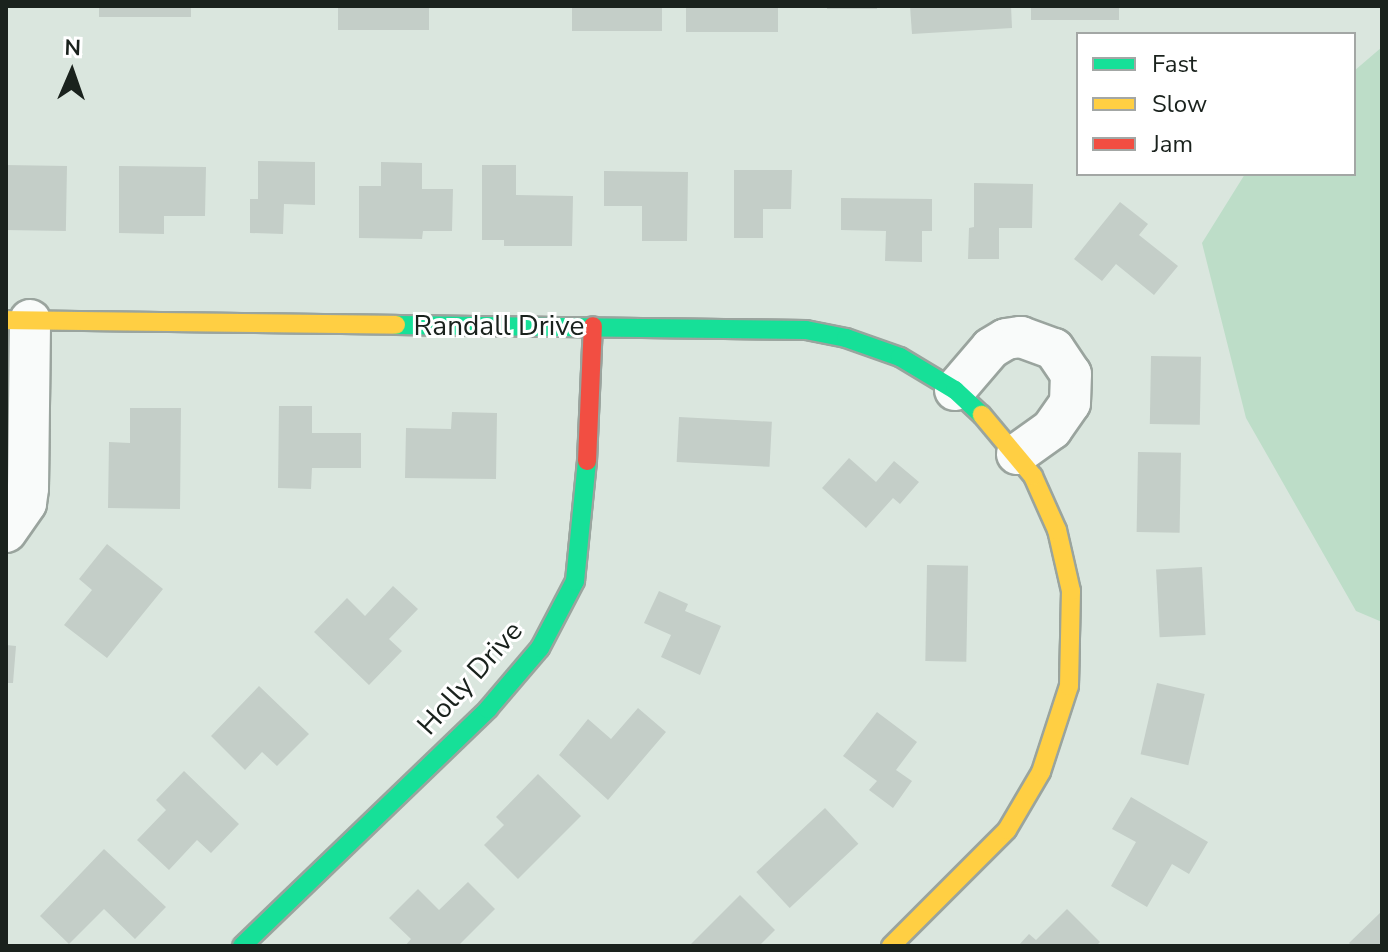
<!DOCTYPE html>
<style>
body{margin:0}
#map{position:relative;width:1388px;height:952px;overflow:hidden;background:#dae6de;font-family:"Nunito Sans",sans-serif}
div>[style]{position:absolute}
.green>*{inset:0;background:#bdddc8}
.building>*{inset:0;background:#c4cec8;transform-origin:0 0}
.roads{filter:drop-shadow(2px 0 #9aa49e) drop-shadow(-2px 0 #9aa49e) drop-shadow(0 2px #9aa49e) drop-shadow(0 -2px #9aa49e)}
.street>*{height:40px;margin:-20px;padding:0 20px;transform-origin:20px;border-radius:20px;background:#f9fbfa}
.fast>*{height:18px;margin:-9px;padding:0 9px;transform-origin:9px;border-radius:9px;background:#16e098}
.slow>*{height:18px;margin:-9px;padding:0 9px;transform-origin:9px;border-radius:9px;background:#ffcf43}
.jam>*{height:18px;margin:-9px;padding:0 9px;transform-origin:9px;border-radius:9px;background:#f24e42}
span{translate:-50% -50%;white-space:nowrap;text-align:center;line-height:1.15;-webkit-text-stroke:6px #fff;paint-order:stroke}
.street-label{font-size:28px;color:#1a221d}
.frame{position:absolute;inset:0;border:8px solid #1a221d;pointer-events:none}
.legend{position:absolute;left:1076px;top:32px;width:280px;height:144px;box-sizing:border-box;background:#fff;border:2px solid #a3a7a5;margin:0;padding:10px 14px;list-style:none;font-size:24px;color:#1a221d}
.legend li{display:flex;align-items:center;gap:16px;height:40px}
.legend b{width:40px;border:2px solid #a3a7a5}
.north{position:absolute;left:32px;top:32px;width:80px;height:80px;-webkit-text-stroke:6px #fff;paint-order:stroke;rotate:2deg;font-size:22px;font-weight:700;line-height:32px;text-align:center;color:#1a221d}
.north::after{content:'';display:block;margin:auto;width:28px;height:36px;background:#1a221d;clip-path:polygon(50% 0,100% 100%,50% 72%,0 100%)}
</style>
<div id="map">
<div class="green">
<div style="clip-path:polygon(1382px 47px,1382px 622px,1356px 611px,1246px 418px,1202px 243px,1245px 174px,1354px 174px,1354px 71px)"></div>
</div>
<div class="building">
<div style="left:99px;top:6px;width:92px;height:11px"></div>
<div style="left:338px;top:6px;width:91px;height:24px"></div>
<div style="left:572px;top:6px;width:90px;height:25px"></div>
<div style="left:686px;top:6px;width:92px;height:26px"></div>
<div style="left:827px;top:6px;width:50px;height:3px"></div>
<div style="clip-path:polygon(910px 6px,1011px 6px,1012px 28px,912px 34px)"></div>
<div style="left:1031px;top:6px;width:88px;height:14px"></div>
<div style="clip-path:polygon(258px 161px,315px 162px,315px 205px,284px 204px,283px 234px,250px 233px,250px 199px,258px 199px)"></div>
<div style="clip-path:polygon(381px 162px,422px 163px,422px 189px,453px 189px,452px 231px,423px 231px,422px 239px,359px 238px,359px 186px,381px 186px)"></div>
<div style="left:6px;top:165px;width:61px;height:65px;rotate:1deg"></div>
<div style="clip-path:polygon(482px 165px,516px 165px,516px 195px,573px 196px,572px 246px,504px 246px,504px 240px,482px 240px)"></div>
<div style="clip-path:polygon(119px 166px,206px 167px,205px 216px,164px 216px,164px 234px,119px 233px)"></div>
<div style="clip-path:polygon(734px 170px,792px 170px,791px 209px,763px 209px,763px 238px,734px 238px)"></div>
<div style="clip-path:polygon(604px 171px,688px 172px,687px 241px,642px 241px,642px 206px,604px 206px)"></div>
<div style="clip-path:polygon(974px 183px,1033px 184px,1032px 228px,999px 228px,999px 259px,968px 259px,969px 228px,974px 227px)"></div>
<div style="clip-path:polygon(841px 198px,932px 199px,932px 231px,922px 231px,922px 262px,885px 261px,886px 231px,841px 230px)"></div>
<div style="clip-path:polygon(1120px 202px,1148px 224px,1139px 235px,1178px 266px,1154px 295px,1116px 264px,1102px 281px,1074px 259px)"></div>
<div style="left:1151px;top:356px;width:50px;height:68px;rotate:1deg"></div>
<div style="clip-path:polygon(279px 406px,312px 406px,312px 433px,361px 433px,361px 468px,312px 468px,311px 489px,278px 488px)"></div>
<div style="clip-path:polygon(130px 408px,181px 408px,180px 509px,108px 508px,109px 442px,130px 443px)"></div>
<div style="clip-path:polygon(452px 412px,497px 413px,496px 479px,405px 478px,406px 428px,451px 429px)"></div>
<div style="left:679px;top:417px;width:93px;height:45px;rotate:3deg"></div>
<div style="left:1138px;top:452px;width:43px;height:80px;rotate:1deg"></div>
<div style="clip-path:polygon(849px 458px,876px 482px,894px 461px,919px 482px,900px 504px,893px 498px,866px 528px,822px 488px)"></div>
<div style="clip-path:polygon(107px 544px,163px 589px,107px 658px,64px 625px,92px 590px,79px 579px)"></div>
<div style="left:927px;top:565px;width:41px;height:96px;rotate:1deg"></div>
<div style="left:1202px;top:567px;width:68px;height:46px;rotate:87deg"></div>
<div style="clip-path:polygon(393px 586px,418px 609px,389px 639px,402px 651px,369px 685px,314px 632px,347px 598px,365px 616px)"></div>
<div style="clip-path:polygon(659px 591px,688px 604px,685px 611px,721px 626px,700px 675px,661px 657px,671px 635px,644px 623px)"></div>
<div style="clip-path:polygon(6px 645px,16px 646px,13px 683px,6px 683px)"></div>
<div style="left:1157px;top:683px;width:49px;height:73px;rotate:13deg"></div>
<div style="clip-path:polygon(259px 686px,309px 734px,277px 766px,262px 752px,245px 770px,211px 736px)"></div>
<div style="clip-path:polygon(638px 708px,666px 732px,608px 800px,559px 755px,588px 719px,611px 739px)"></div>
<div style="clip-path:polygon(877px 712px,917px 742px,896px 770px,912px 781px,893px 808px,869px 790px,877px 781px,843px 756px)"></div>
<div style="clip-path:polygon(184px 771px,239px 824px,211px 853px,197px 840px,169px 870px,137px 840px,166px 810px,156px 800px)"></div>
<div style="clip-path:polygon(538px 774px,581px 816px,518px 879px,484px 845px,504px 825px,496px 817px)"></div>
<div style="clip-path:polygon(1131px 797px,1208px 842px,1189px 874px,1172px 864px,1147px 907px,1111px 886px,1136px 842px,1112px 829px)"></div>
<div style="left:825px;top:808px;width:49px;height:94px;rotate:47deg"></div>
<div style="clip-path:polygon(104px 849px,166px 907px,135px 939px,104px 909px,69px 944px,40px 916px)"></div>
<div style="clip-path:polygon(468px 882px,495px 909px,458px 946px,405px 946px,411px 939px,389px 918px,418px 889px,439px 910px)"></div>
<div style="clip-path:polygon(740px 895px,775px 930px,759px 946px,689px 946px)"></div>
<div style="clip-path:polygon(1067px 909px,1100px 942px,1096px 946px,1018px 946px,1029px 934px,1036px 940px)"></div>
<div style="clip-path:polygon(1382px 911px,1382px 946px,1352px 946px,1349px 943px)"></div>
</div>
<div class="roads">
<div class="street">
<div style="left:955px;top:390px;width:55px;rotate:-49.4deg"></div>
<div style="left:991px;top:348px;width:17px;rotate:-31deg"></div>
<div style="left:1006px;top:339px;width:15px;rotate:-8deg"></div>
<div style="left:1021px;top:337px;width:35px;rotate:20deg"></div>
<div style="left:1054px;top:349px;width:30px;rotate:56deg"></div>
<div style="left:1071px;top:374px;width:29px;rotate:92deg"></div>
<div style="left:1070px;top:403px;width:32px;rotate:125deg"></div>
<div style="left:1052px;top:429px;width:43px;rotate:144.5deg"></div>
<div style="left:6px;top:532px;width:35px;rotate:-55deg"></div>
<div style="left:26px;top:503px;width:15px;rotate:-82deg"></div>
<div style="left:28px;top:488px;width:168px;rotate:-89.3deg"></div>
</div>
<div class="fast">
<div style="left:396px;top:325px;width:410px;rotate:0.7deg"></div>
<div style="left:806px;top:330px;width:41px;rotate:11.3deg"></div>
<div style="left:846px;top:338px;width:57px;rotate:19.4deg"></div>
<div style="left:900px;top:357px;width:64px;rotate:31deg"></div>
<div style="left:955px;top:390px;width:37px;rotate:43deg"></div>
<div style="left:242px;top:946px;width:342px;rotate:-43.9deg"></div>
<div style="left:488px;top:709px;width:80px;rotate:-49.6deg"></div>
<div style="left:540px;top:648px;width:76px;rotate:-62.4deg"></div>
<div style="left:575px;top:581px;width:121px;rotate:-84.3deg"></div>
</div>
<div class="slow">
<div style="left:6px;top:320px;width:390px;rotate:0.7deg"></div>
<div style="left:891px;top:946px;width:164px;rotate:-45deg"></div>
<div style="left:1007px;top:830px;width:67px;rotate:-59.6deg"></div>
<div style="left:1041px;top:772px;width:90px;rotate:-72deg"></div>
<div style="left:1069px;top:686px;width:95px;rotate:-88.8deg"></div>
<div style="left:1071px;top:591px;width:63px;rotate:-102.9deg"></div>
<div style="left:1057px;top:530px;width:59px;rotate:-114deg"></div>
<div style="left:1033px;top:476px;width:80px;rotate:-129.9deg"></div>
</div>
<div class="jam">
<div style="left:587px;top:461px;width:135px;rotate:-87.5deg"></div>
</div>
</div>
<div class="street-label">
<span style="left:499px;top:326px">Randall Drive</span>
<span style="left:470px;top:678px;rotate:-48deg">Holly Drive</span>
</div>
<div class="frame"></div>
<ul class="legend">
<li><b style="height:10px;background:#16e098"></b>Fast</li>
<li><b style="height:10px;background:#ffcf43"></b>Slow</li>
<li><b style="height:10px;background:#f24e42"></b>Jam</li>
</ul>
<div class="north">N</div>
</div>
